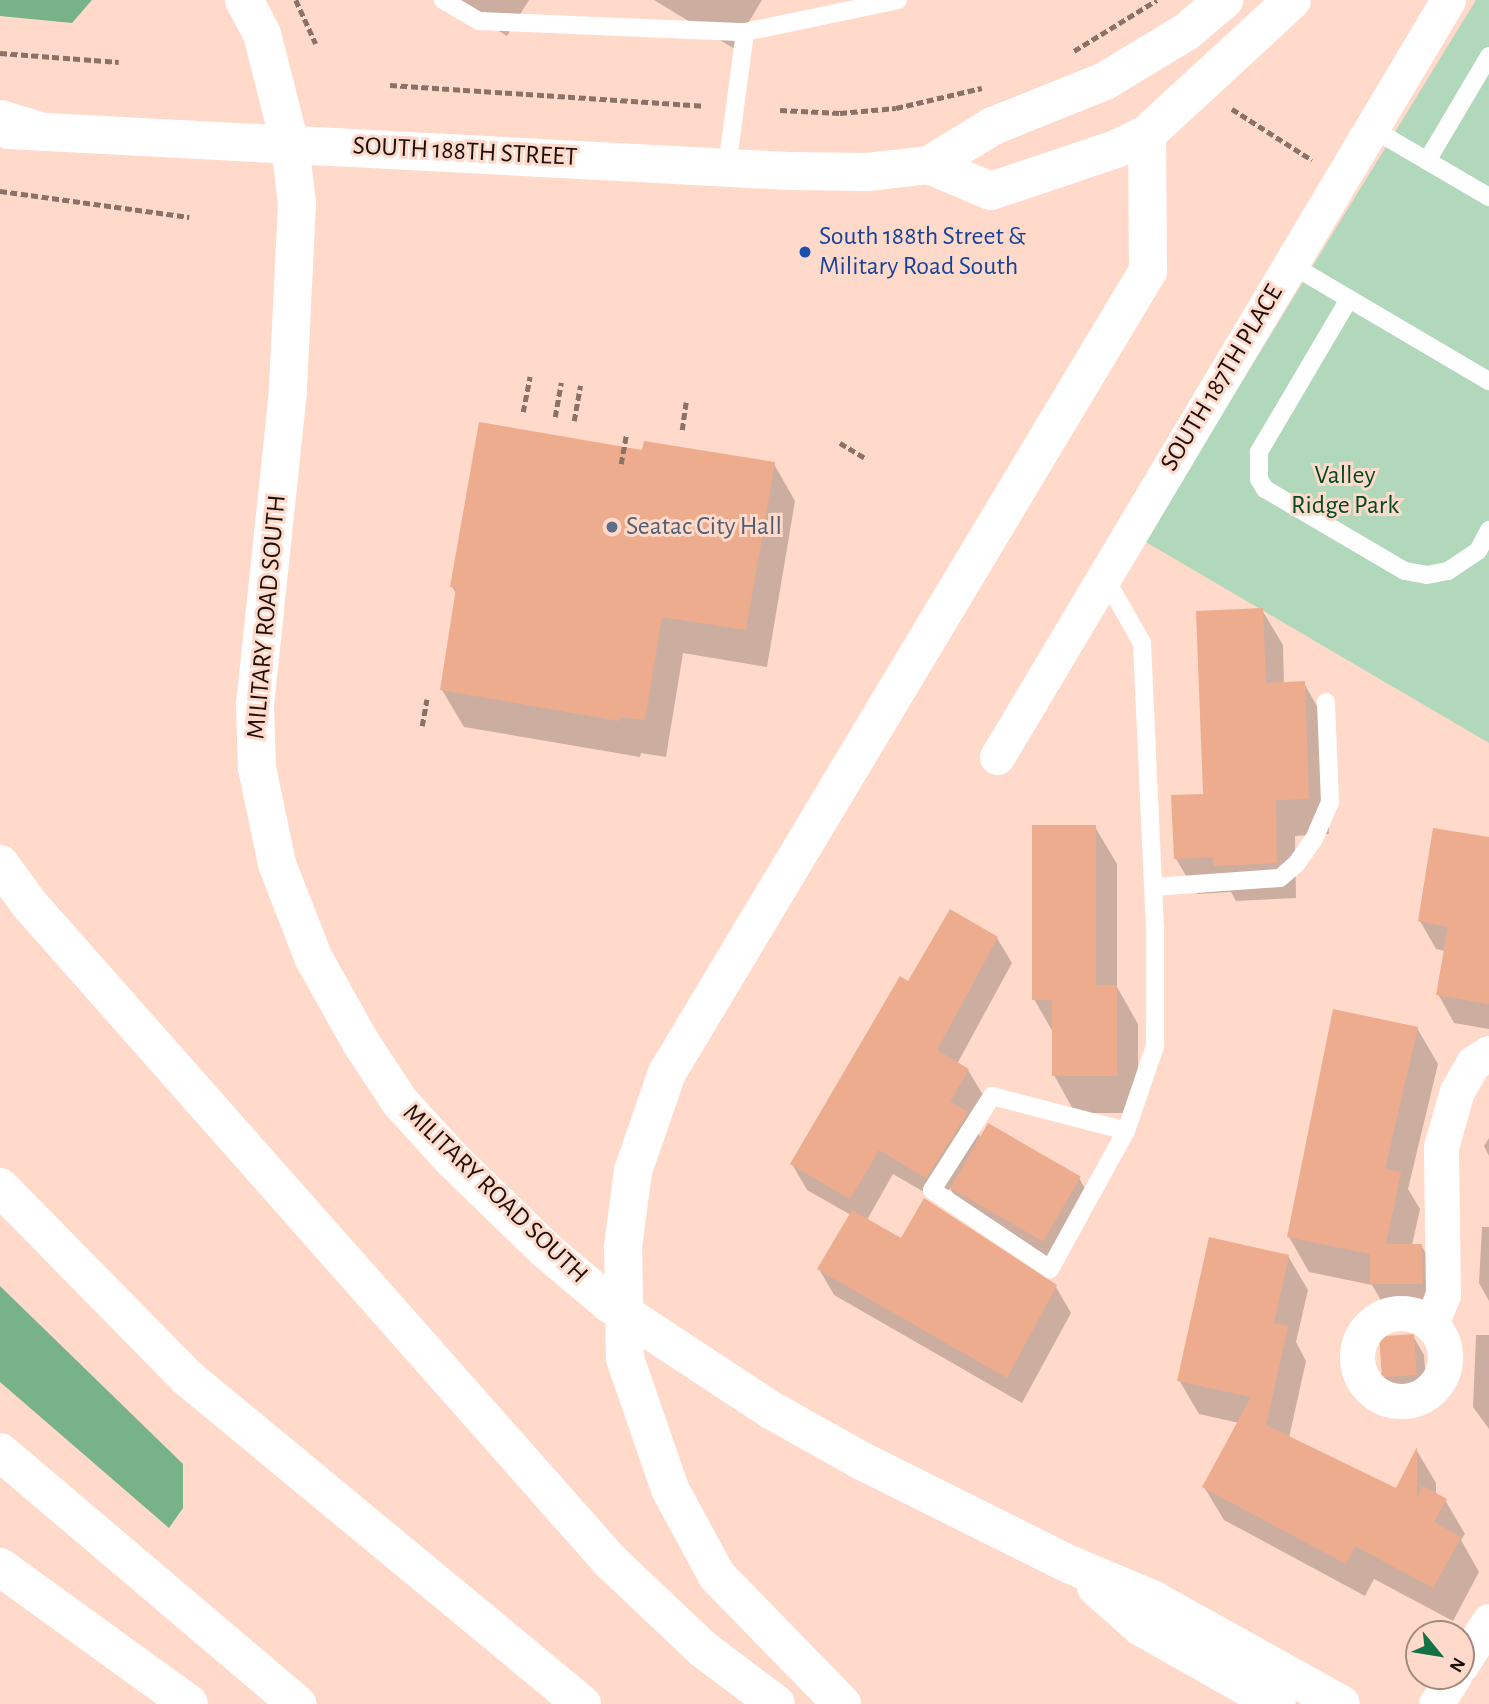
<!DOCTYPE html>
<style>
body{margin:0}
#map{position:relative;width:1489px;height:1704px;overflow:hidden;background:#ffdaca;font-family:"Alegreya Sans",sans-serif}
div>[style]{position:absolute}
.green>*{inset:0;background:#b1d8bb}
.forest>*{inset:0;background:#77b288}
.shadow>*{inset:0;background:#0003}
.building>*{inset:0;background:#eeac8e;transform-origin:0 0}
.path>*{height:4.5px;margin-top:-2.25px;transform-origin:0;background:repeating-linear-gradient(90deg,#8a7267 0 7px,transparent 0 10.5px)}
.service>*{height:18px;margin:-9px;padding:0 9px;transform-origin:9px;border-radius:9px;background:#fff}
.minor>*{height:35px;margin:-17.5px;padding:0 17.5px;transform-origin:17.5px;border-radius:17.5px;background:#fff}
.minor>.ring{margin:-17.5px;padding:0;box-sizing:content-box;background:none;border:35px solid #fff;border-radius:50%}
.secondary>*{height:38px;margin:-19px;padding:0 19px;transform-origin:19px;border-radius:19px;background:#fff}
.primary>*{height:38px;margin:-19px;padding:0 19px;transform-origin:19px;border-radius:19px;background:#fff}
.motorway>*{height:38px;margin:-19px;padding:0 19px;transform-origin:19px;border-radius:19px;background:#fff}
.dots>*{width:19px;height:19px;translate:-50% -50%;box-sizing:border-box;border:4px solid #ffdaca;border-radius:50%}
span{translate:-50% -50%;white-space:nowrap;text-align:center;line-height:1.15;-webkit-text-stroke:6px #ffdaca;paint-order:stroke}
.street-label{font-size:26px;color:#1c100a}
.transit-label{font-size:26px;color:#164399}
.left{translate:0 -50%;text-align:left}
.park-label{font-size:26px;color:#004a23}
.service-label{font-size:26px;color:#4e5e75}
.north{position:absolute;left:1405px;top:1620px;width:70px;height:70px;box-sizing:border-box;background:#ffdaca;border:2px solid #a4897d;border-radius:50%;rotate:120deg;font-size:19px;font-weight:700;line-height:28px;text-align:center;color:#1c100a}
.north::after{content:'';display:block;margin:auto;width:24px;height:32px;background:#127147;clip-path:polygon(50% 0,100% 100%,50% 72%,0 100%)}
</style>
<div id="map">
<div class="green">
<div style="clip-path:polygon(1476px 0,1489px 0,1489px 743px,1144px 541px)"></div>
</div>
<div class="forest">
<div style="clip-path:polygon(0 0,92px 0,72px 23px,0 16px)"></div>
<div style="clip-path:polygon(0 1286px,183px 1464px,183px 1508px,169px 1528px,0 1382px)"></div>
</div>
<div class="shadow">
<div style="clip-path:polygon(448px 0,529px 0,507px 36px)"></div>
<div style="clip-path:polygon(654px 0,762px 0,733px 48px)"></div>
<div style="clip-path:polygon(644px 452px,774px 464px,795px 501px,767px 667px,683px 653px,666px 757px,641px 753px,640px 757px,464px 727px,442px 690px,457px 595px,452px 587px)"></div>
<div style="clip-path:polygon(1262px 610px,1283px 645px,1284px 684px,1304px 683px,1324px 719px,1329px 834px,1295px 836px,1296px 898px,1236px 901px,1231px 892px,1197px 894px,1176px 859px,1205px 795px)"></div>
<div style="clip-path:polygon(1095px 827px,1117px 864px,1117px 987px,1138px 1024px,1138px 1113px,1075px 1113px,1054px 1075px,1054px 1034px,1034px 999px)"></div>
<div style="clip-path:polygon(1489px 839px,1489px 1029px,1454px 1023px,1438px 994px,1445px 951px,1436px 949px,1420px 921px)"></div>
<div style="clip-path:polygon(997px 938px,1012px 963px,957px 1064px,968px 1070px,983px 1095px,970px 1118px,981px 1138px,1079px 1178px,1095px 1206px,1055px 1275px,966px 1215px,950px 1188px,941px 1202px,893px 1174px,867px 1220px,902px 1241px,1056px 1287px,1071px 1313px,1022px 1403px,834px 1295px,819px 1269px,851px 1215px,807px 1190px,792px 1164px,909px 983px)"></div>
<div style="clip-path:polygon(1417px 1028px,1438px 1064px,1408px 1189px,1420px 1209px,1412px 1245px,1421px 1245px,1441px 1280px,1442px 1319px,1392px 1319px,1372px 1285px,1309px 1272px,1289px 1237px)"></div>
<div style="clip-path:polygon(1489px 1138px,1489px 1156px,1484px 1146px)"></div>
<div style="clip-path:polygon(1482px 1227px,1489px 1227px,1489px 1301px,1479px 1283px)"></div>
<div style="clip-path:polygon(1288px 1256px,1308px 1290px,1296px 1342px,1306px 1361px,1289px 1438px,1397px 1490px,1417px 1451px,1436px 1483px,1436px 1495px,1445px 1500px,1465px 1534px,1461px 1540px,1479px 1572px,1453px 1621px,1374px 1579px,1365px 1596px,1224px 1520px,1204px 1487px,1239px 1423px,1199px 1414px,1179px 1380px)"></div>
<div style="clip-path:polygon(1476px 1335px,1489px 1335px,1489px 1429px,1473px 1407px)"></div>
<div style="clip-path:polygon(1413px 1336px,1424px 1355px,1427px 1393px,1391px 1394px,1380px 1375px)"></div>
</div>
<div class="building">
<div style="clip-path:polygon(479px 422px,642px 450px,644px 441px,775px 462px,746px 630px,662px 617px,645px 720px,620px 717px,619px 721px,440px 690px,456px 588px,450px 587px)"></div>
<div style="clip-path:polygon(1263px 608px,1266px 683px,1305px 681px,1309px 799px,1276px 800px,1277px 863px,1214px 866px,1213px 857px,1174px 859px,1171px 795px,1203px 794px,1196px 611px)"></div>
<div style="clip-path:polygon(1032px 825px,1096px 825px,1096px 985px,1117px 985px,1117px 1076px,1052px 1076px,1052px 1000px,1032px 1000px)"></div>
<div style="clip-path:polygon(1433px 828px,1489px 837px,1489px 1004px,1436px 995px,1448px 927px,1418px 921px)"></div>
<div style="clip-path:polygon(950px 909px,998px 937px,937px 1050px,969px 1069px,950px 1102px,968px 1112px,926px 1178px,879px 1150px,850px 1199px,790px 1164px,900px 976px,908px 981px)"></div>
<div style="clip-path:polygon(1333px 1009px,1418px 1027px,1385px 1169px,1401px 1172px,1386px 1244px,1422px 1244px,1423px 1284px,1370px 1284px,1370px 1254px,1287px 1237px)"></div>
<div style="left:988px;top:1123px;width:107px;height:75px;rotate:30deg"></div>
<div style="clip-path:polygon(924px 1198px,1057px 1285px,1007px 1378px,817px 1269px,852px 1210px,901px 1238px)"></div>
<div style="clip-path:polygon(1209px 1237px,1289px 1255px,1274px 1323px,1288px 1326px,1266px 1425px,1396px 1488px,1417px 1447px,1417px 1498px,1423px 1486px,1447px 1499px,1434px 1522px,1461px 1537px,1433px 1588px,1355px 1546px,1346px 1564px,1202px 1487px,1251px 1397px,1177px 1381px)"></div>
<div style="left:1414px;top:1334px;width:41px;height:35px;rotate:86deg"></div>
</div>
<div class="path">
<div style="left:296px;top:0;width:48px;rotate:65.6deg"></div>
<div style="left:1074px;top:51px;width:97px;rotate:-31.6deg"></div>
<div style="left:0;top:53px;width:119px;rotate:4.3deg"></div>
<div style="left:390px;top:85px;width:314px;rotate:3.8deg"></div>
<div style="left:1232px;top:109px;width:95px;rotate:32.5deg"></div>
<div style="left:780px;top:110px;width:60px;rotate:2.9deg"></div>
<div style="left:840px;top:113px;width:56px;rotate:-5.1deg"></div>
<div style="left:896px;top:108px;width:88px;rotate:-13.1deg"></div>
<div style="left:0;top:191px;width:191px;rotate:7.8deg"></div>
<div style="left:523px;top:412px;width:36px;rotate:-79deg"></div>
<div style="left:555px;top:417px;width:35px;rotate:-80deg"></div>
<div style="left:574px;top:421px;width:36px;rotate:-80deg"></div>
<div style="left:682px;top:430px;width:28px;rotate:-82deg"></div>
<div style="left:840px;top:443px;width:31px;rotate:31deg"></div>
<div style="left:621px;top:464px;width:29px;rotate:-80deg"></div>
<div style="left:422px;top:726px;width:27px;rotate:-80deg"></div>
</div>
<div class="service">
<div style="left:443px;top:0;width:42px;rotate:30.3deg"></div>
<div style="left:479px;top:21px;width:266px;rotate:2.4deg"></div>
<div style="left:745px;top:32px;width:156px;rotate:-11.8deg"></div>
<div style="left:1371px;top:128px;width:137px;rotate:30.3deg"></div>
<div style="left:1427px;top:161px;width:122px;rotate:-59.4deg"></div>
<div style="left:727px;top:167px;width:136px;rotate:-82.4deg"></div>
<div style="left:1290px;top:264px;width:231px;rotate:30.5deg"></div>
<div style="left:1349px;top:299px;width:178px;rotate:120.5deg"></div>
<div style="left:1259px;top:452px;width:27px;rotate:90deg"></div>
<div style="left:1259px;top:479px;width:12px;rotate:59deg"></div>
<div style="left:1265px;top:489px;width:162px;rotate:30.4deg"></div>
<div style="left:1405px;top:571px;width:22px;rotate:10deg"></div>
<div style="left:1427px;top:575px;width:21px;rotate:-11deg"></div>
<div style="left:1448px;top:571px;width:36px;rotate:-34deg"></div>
<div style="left:1478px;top:551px;width:24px;rotate:-62deg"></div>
<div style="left:1104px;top:576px;width:77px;rotate:60.4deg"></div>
<div style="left:1142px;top:643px;width:286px;rotate:87.4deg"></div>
<div style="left:1155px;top:929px;width:117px;rotate:90deg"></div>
<div style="left:1155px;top:1046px;width:90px;rotate:108.8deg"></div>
<div style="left:1126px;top:1131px;width:158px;rotate:118.8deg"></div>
<div style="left:1050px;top:1269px;width:142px;rotate:-146.2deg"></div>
<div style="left:932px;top:1190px;width:112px;rotate:-57.4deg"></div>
<div style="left:992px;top:1096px;width:138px;rotate:14.6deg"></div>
<div style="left:1153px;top:887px;width:127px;rotate:-4.1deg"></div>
<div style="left:1280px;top:878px;width:23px;rotate:-41deg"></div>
<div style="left:1297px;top:863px;width:29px;rotate:-55deg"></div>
<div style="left:1314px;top:839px;width:40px;rotate:-66.6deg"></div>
<div style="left:1330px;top:802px;width:100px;rotate:-92.3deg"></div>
</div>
<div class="minor">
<div style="left:997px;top:757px;width:881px;rotate:-59.21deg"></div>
<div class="ring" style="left:1357px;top:1313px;width:53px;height:53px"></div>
<div style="left:1431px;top:1324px;width:31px;rotate:-68deg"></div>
<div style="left:1443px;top:1295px;width:148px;rotate:-90.8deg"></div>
<div style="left:1441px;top:1147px;width:58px;rotate:-74.1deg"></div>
<div style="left:1457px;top:1091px;width:32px;rotate:-60deg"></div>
<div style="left:1473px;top:1063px;width:19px;rotate:-32deg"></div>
<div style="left:1461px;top:1665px;width:52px;rotate:-57.5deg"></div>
<div style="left:1436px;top:1704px;width:33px;rotate:-57deg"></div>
</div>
<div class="secondary">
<div style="left:244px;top:0;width:38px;rotate:62deg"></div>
<div style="left:262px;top:34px;width:114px;rotate:75.8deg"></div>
<div style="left:290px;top:145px;width:59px;rotate:83.2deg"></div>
<div style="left:297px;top:204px;width:187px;rotate:92.8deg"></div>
<div style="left:288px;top:391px;width:316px;rotate:96deg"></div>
<div style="left:255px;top:705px;width:63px;rotate:88.2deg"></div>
<div style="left:257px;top:768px;width:98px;rotate:78.2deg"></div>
<div style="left:277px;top:864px;width:100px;rotate:68.8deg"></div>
<div style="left:313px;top:957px;width:98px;rotate:60.8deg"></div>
<div style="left:361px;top:1043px;width:71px;rotate:56.5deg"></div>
<div style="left:400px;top:1102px;width:79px;rotate:47.6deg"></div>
<div style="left:453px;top:1160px;width:131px;rotate:44.1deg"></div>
<div style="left:547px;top:1251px;width:82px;rotate:40.1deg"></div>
<div style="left:610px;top:1304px;width:193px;rotate:33.4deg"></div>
<div style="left:771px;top:1410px;width:104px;rotate:29.3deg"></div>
<div style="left:862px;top:1461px;width:233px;rotate:26.5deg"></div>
<div style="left:1071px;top:1565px;width:88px;rotate:22.8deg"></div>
<div style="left:1152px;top:1599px;width:216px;rotate:29.1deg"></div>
<div style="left:1096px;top:1587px;width:60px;rotate:41.6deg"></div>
<div style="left:1141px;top:1627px;width:156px;rotate:29.5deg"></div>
</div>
<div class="primary">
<div style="left:9px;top:130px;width:780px;rotate:3.01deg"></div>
<div style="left:788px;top:171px;width:79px;rotate:0.7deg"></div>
<div style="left:867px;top:172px;width:62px;rotate:-6.4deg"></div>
<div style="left:929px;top:165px;width:75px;rotate:-31.4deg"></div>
<div style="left:993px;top:126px;width:121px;rotate:-21.9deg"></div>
<div style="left:1105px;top:81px;width:95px;rotate:-31.2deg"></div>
<div style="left:1186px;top:32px;width:50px;rotate:-40.1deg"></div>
<div style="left:929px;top:165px;width:67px;rotate:22.8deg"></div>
<div style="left:991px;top:191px;width:132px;rotate:-18.6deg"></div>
<div style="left:1116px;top:149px;width:34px;rotate:-26deg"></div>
<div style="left:1147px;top:134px;width:197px;rotate:-42.7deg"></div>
</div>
<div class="motorway">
<div style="left:0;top:119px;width:45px;rotate:16.8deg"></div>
<div style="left:0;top:864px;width:51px;rotate:53.8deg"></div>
<div style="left:30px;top:905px;width:876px;rotate:48.52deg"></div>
<div style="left:610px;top:1561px;width:128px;rotate:43.4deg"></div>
<div style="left:703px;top:1649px;width:91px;rotate:37deg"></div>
<div style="left:0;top:1187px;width:269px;rotate:45.5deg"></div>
<div style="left:189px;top:1379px;width:510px;rotate:39.59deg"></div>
<div style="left:0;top:1452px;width:390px;rotate:40.3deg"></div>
<div style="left:0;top:1567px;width:233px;rotate:35.9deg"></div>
<div style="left:842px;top:1704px;width:179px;rotate:-134.3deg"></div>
<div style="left:717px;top:1576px;width:99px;rotate:-118.4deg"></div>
<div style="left:670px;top:1489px;width:139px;rotate:-109deg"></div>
<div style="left:625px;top:1358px;width:111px;rotate:-91deg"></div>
<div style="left:623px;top:1247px;width:77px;rotate:-82.5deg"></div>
<div style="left:633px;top:1171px;width:104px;rotate:-70.9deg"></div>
<div style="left:667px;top:1073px;width:935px;rotate:-59.05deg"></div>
<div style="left:1148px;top:271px;width:137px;rotate:-90.4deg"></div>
</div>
<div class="dots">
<div style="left:805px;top:252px;background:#1a4fb4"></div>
<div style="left:612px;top:527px;background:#5c6f8a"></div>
</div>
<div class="street-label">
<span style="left:465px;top:152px;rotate:3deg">SOUTH 188TH STREET</span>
<span style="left:1222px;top:378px;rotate:-59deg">SOUTH 187TH PLACE</span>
<span style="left:267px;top:617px;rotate:-85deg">MILITARY ROAD SOUTH</span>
<span style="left:495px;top:1194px;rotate:44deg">MILITARY ROAD SOUTH</span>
</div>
<div class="transit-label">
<span class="left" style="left:819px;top:252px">South 188th Street &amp;<br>Military Road South</span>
</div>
<div class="park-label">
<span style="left:1345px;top:491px">Valley<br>Ridge Park</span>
</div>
<div class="service-label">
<span class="left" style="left:626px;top:527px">Seatac City Hall</span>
</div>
<div class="north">N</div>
</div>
